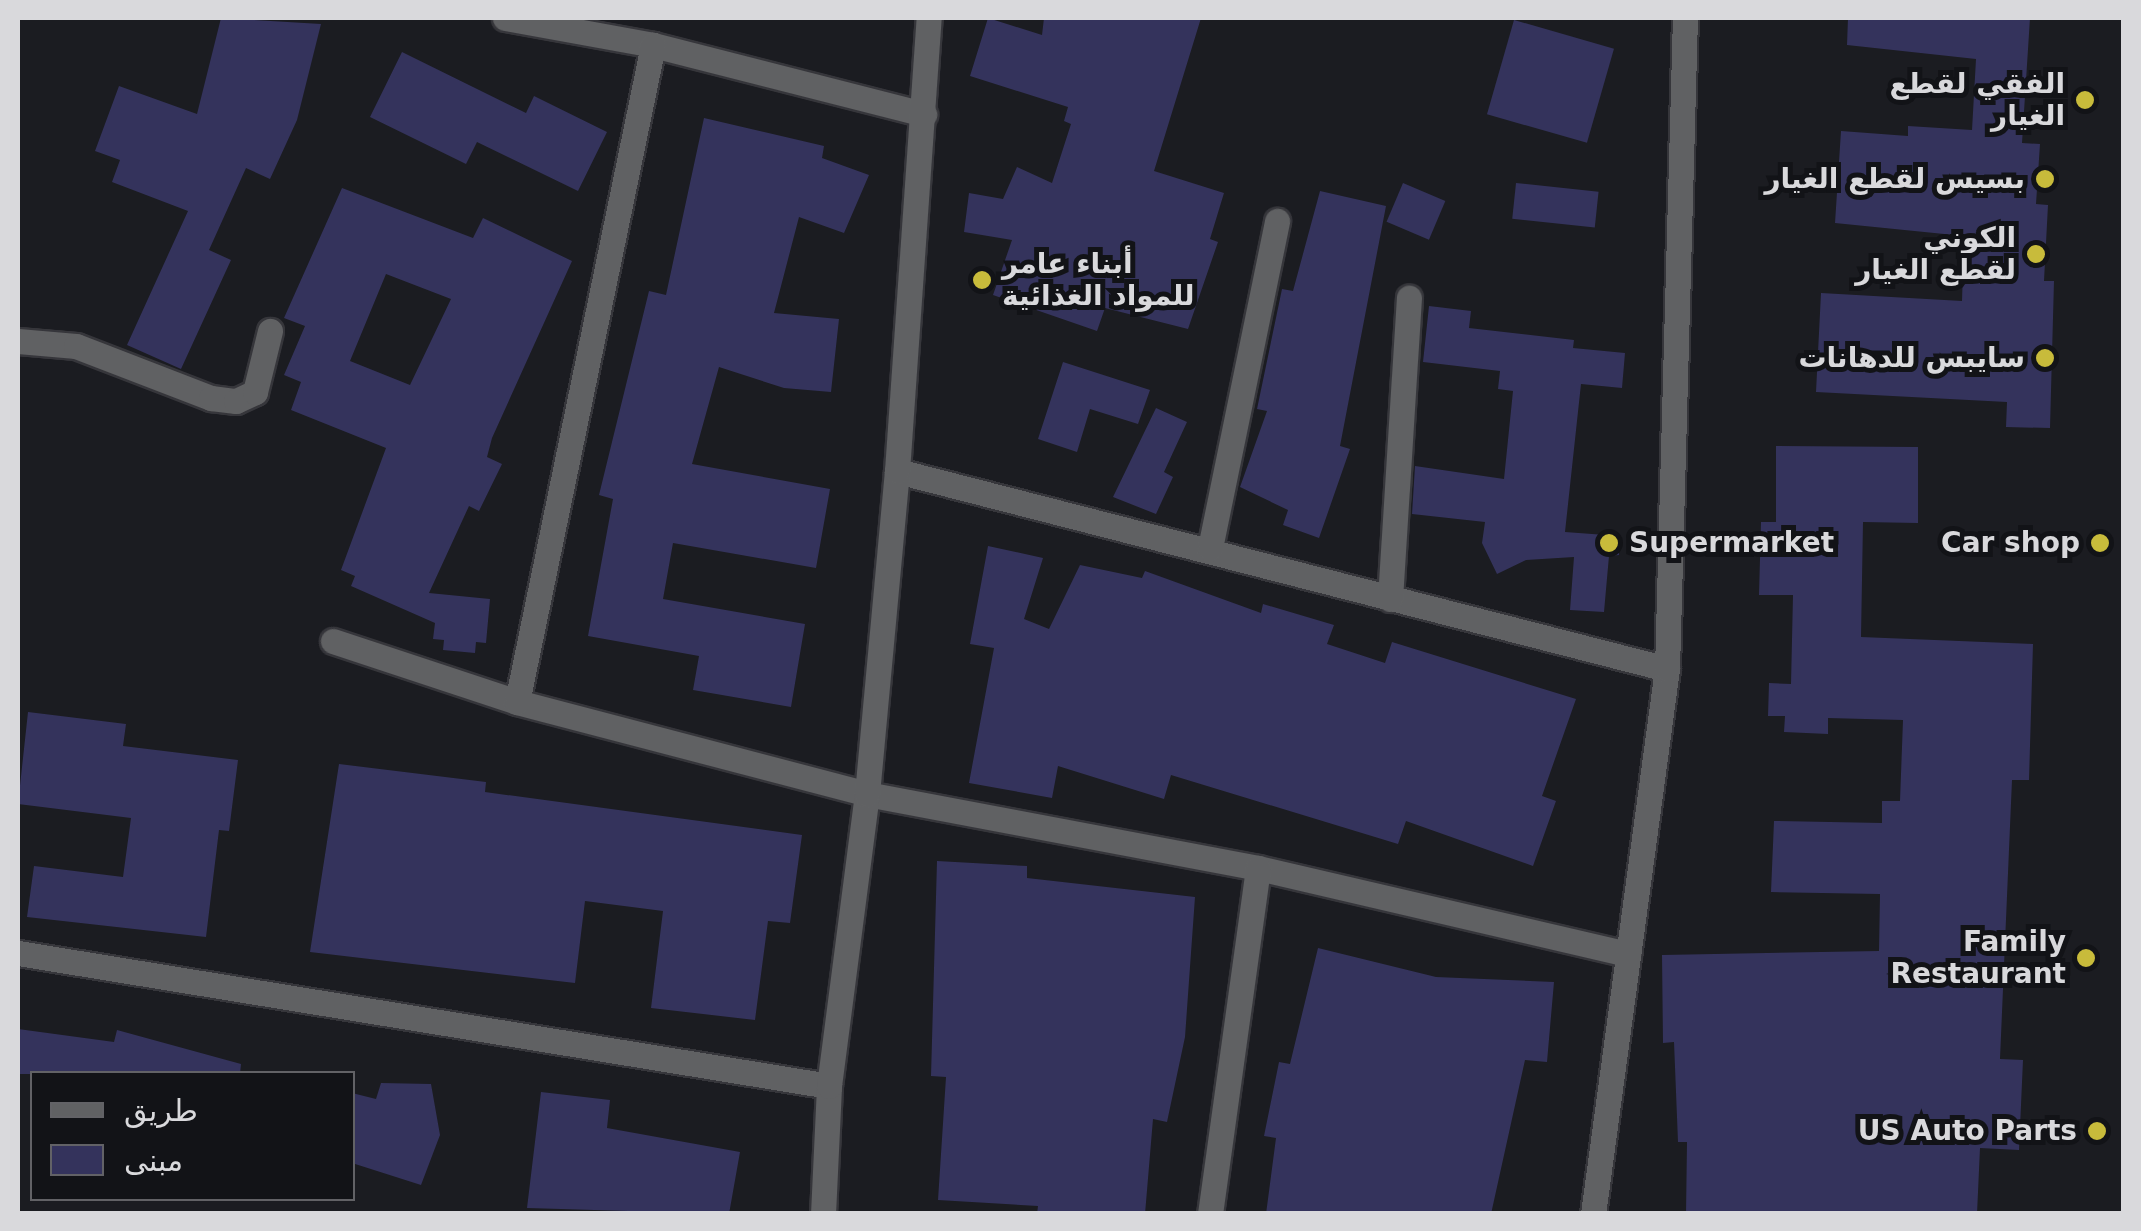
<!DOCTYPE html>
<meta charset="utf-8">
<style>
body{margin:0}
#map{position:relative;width:2141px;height:1231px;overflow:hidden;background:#1b1c21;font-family:"DejaVu Sans",Vazirmatn,sans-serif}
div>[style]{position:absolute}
.building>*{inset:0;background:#34335c;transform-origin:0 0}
.roads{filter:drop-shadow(2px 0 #36363b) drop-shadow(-2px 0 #36363b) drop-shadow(0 2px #36363b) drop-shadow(0 -2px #36363b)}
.street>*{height:25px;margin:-12.5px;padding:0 12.5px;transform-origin:12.5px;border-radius:12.5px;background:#606163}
.dots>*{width:28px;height:28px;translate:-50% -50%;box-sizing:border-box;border:5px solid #121317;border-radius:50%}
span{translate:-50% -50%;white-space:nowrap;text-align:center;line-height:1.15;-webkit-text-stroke:10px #121317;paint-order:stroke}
.poi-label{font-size:28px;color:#d9d9dc;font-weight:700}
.right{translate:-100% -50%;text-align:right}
.left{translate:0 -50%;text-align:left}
.frame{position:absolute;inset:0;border:20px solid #d9d9dc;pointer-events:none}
.legend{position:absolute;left:30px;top:1071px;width:325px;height:130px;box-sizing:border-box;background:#121317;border:2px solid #626266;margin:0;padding:12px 18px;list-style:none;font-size:30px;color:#d9d9dc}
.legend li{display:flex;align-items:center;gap:20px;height:50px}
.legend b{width:50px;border:2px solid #626266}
</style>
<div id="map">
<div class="building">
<div style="clip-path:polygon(221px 18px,321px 24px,297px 120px,270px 179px,246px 168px,209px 250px,231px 260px,181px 369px,127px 345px,188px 211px,112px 182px,120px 160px,95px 151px,119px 86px,197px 114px)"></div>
<div style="clip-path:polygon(988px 18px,1042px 35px,1044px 18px,1201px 18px,1154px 171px,1224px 193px,1210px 239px,1218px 242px,1188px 329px,1105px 308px,1097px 331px,993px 295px,1012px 240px,964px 232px,969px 193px,1003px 199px,1017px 167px,1052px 183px,1071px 124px,1064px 121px,1068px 107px,970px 76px)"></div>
<div style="clip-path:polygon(1848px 18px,2030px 18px,2022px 143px,2040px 144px,2036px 204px,2048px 205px,2044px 281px,2054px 281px,2050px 428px,2006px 427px,2007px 402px,1816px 392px,1821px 293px,1962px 301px,1964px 236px,1835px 223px,1841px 131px,1908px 136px,1908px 126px,1972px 130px,1976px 59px,1847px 45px)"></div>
<div style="left:1514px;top:20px;width:104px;height:98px;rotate:16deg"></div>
<div style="clip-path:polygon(402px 52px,526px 113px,534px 96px,607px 132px,578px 191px,477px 142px,466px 164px,370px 117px)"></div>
<div style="clip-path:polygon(704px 118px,824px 146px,822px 158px,869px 175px,844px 233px,799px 217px,774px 313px,839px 319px,831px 392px,784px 388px,719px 367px,692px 464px,830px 489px,816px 568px,673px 543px,663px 599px,805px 624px,791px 707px,693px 690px,699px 656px,588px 636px,613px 499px,599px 495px,649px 291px,666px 295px)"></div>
<div style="left:1403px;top:183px;width:46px;height:42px;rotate:23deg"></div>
<div style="left:1516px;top:183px;width:83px;height:36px;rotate:6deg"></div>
<div style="clip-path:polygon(evenodd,342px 188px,473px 238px,483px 218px,572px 261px,492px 438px,487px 457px,502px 464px,479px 511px,469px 506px,429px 593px,490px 599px,486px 643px,476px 642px,475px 653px,443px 650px,444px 640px,433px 639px,435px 623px,351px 586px,355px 576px,341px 570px,386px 448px,291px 410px,301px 382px,284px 375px,305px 326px,284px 318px,342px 188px,386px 274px,451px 299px,410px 385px,350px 361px,386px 274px)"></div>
<div style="clip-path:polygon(1320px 191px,1386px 206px,1340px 446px,1350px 449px,1319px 538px,1283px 525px,1288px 510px,1240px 487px,1267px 411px,1257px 409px,1282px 289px,1293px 291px)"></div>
<div style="clip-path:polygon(1429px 306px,1471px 311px,1469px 328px,1574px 340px,1573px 348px,1625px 353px,1622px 388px,1581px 384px,1565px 532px,1619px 536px,1619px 555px,1609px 556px,1604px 612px,1570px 610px,1574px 557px,1526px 560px,1497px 574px,1482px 543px,1485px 522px,1412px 514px,1415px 466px,1504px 479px,1513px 391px,1498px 389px,1500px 371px,1423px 362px)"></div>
<div style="clip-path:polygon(1063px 362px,1150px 390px,1138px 424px,1090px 409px,1077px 452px,1038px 439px)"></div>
<div style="clip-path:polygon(1156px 408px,1187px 422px,1164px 472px,1173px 477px,1156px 514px,1113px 497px)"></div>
<div style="clip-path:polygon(1776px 446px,1918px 447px,1918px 523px,1863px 522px,1861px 637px,2033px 644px,2029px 780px,2012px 780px,2000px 1059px,2023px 1060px,2019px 1150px,1980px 1148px,1977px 1214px,1686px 1214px,1687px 1142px,1678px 1142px,1674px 1042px,1663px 1043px,1662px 955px,1879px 951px,1880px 894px,1771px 892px,1774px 821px,1882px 823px,1882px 801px,1900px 801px,1903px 720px,1828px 718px,1828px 734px,1784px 732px,1785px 716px,1768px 716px,1769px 683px,1791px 684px,1793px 595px,1759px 595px,1761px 522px,1776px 522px)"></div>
<div style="clip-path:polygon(988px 546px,1043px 558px,1024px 619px,1049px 629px,1080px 565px,1142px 578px,1145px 571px,1261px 613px,1263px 604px,1334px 625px,1327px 644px,1385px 663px,1392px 642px,1576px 699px,1542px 796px,1556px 801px,1533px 866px,1406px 821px,1398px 844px,1171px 775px,1164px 799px,1058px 766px,1052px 798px,969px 783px,994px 648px,970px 644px)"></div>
<div style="clip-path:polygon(28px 712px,126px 724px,123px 746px,238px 760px,229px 831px,219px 830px,206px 937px,27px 917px,34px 866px,123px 877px,131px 818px,18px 804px)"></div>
<div style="clip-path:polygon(339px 764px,486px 782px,485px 792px,802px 835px,790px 923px,768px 921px,755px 1020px,651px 1008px,663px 911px,585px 901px,575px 983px,310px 952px)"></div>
<div style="clip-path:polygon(937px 861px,1027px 866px,1027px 878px,1195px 897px,1185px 1037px,1167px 1122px,1153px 1119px,1145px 1214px,1037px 1214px,1038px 1206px,938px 1200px,946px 1077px,931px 1076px)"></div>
<div style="clip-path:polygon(1318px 948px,1436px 977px,1554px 982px,1547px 1062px,1525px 1060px,1491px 1214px,1266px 1214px,1276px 1138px,1264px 1136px,1279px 1062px,1290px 1064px)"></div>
<div style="clip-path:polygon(18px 1029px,114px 1042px,117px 1030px,241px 1064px,240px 1074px,18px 1074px)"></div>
<div style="clip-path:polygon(381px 1083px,431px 1084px,440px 1135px,421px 1185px,352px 1163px,352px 1093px,376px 1099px)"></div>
<div style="clip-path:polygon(541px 1092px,610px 1100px,607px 1128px,740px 1152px,729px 1214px,527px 1208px)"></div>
</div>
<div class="roads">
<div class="street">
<div style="left:505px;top:18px;width:150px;rotate:10.3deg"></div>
<div style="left:653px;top:45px;width:280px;rotate:14.3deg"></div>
<div style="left:18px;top:341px;width:58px;rotate:4.9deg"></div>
<div style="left:76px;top:346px;width:145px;rotate:21.1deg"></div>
<div style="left:211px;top:398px;width:25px;rotate:7deg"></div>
<div style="left:236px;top:401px;width:21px;rotate:-25deg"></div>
<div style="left:255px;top:392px;width:63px;rotate:-76.2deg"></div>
<div style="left:897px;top:471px;width:795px;rotate:14.42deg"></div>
<div style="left:1210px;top:548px;width:334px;rotate:-78.4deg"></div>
<div style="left:1390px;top:599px;width:302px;rotate:-86.4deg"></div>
<div style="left:333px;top:641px;width:194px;rotate:18.3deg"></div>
<div style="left:517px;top:702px;width:362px;rotate:14.7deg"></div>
<div style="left:867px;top:794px;width:398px;rotate:10.7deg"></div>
<div style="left:1258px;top:868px;width:380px;rotate:13.1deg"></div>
<div style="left:517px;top:702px;width:671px;rotate:-78.3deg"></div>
<div style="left:18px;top:953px;width:822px;rotate:9.31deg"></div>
<div style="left:823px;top:1214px;width:128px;rotate:-87.3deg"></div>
<div style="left:829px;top:1086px;width:294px;rotate:-82.6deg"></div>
<div style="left:867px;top:794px;width:324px;rotate:-84.7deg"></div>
<div style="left:897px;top:471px;width:454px;rotate:-86deg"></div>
<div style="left:1210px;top:1214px;width:349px;rotate:-82.1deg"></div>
<div style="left:1593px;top:1214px;width:550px;rotate:-82.27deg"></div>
<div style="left:1667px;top:669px;width:651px;rotate:-88.42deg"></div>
</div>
</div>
<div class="dots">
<div style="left:2085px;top:100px;background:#c8bb3b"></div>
<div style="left:2045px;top:179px;background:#c8bb3b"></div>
<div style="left:2036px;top:254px;background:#c8bb3b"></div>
<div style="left:982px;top:280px;background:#c8bb3b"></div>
<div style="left:2045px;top:358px;background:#c8bb3b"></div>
<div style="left:1609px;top:543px;background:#c8bb3b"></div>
<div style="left:2100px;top:543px;background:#c8bb3b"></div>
<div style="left:2086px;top:958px;background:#c8bb3b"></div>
<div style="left:2097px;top:1131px;background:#c8bb3b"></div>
</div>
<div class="poi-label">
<span class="right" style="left:2065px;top:100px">الفقي لقطع<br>الغيار</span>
<span class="right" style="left:2025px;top:179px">بسيس لقطع الغيار</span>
<span class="right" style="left:2016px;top:254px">الكوني<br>لقطع الغيار</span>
<span class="left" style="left:1002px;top:280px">أبناء عامر<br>للمواد الغذائية</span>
<span class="right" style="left:2025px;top:358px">سايبس للدهانات</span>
<span class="left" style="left:1629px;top:543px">Supermarket</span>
<span class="right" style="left:2080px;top:543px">Car shop</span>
<span class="right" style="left:2066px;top:958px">Family<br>Restaurant</span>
<span class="right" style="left:2077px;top:1131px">US Auto Parts</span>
</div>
<div class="frame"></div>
<ul class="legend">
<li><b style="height:12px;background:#606163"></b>طريق</li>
<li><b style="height:28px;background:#34335c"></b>مبنى</li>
</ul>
</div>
